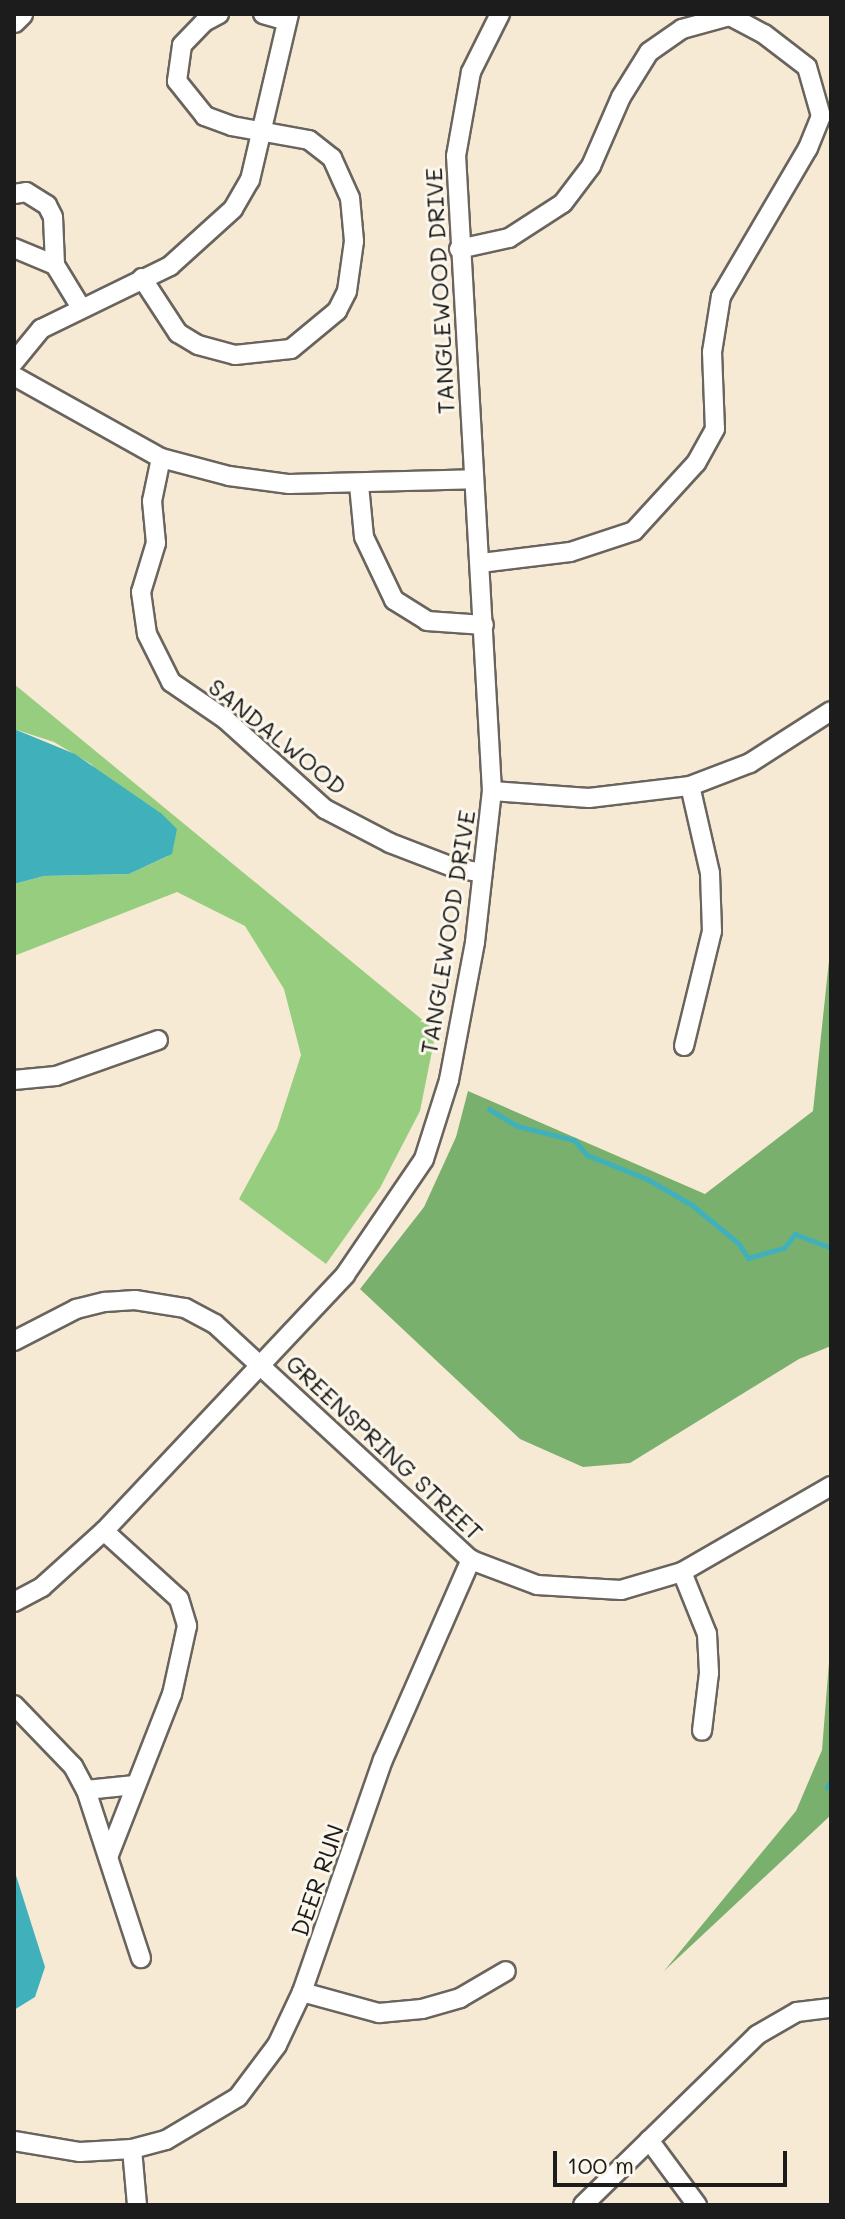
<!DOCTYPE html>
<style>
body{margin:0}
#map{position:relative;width:845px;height:2219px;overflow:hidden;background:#f7ead5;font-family:Mali,sans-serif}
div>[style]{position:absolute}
.green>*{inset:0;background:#97cd7f}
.forest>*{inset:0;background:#79b06e}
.water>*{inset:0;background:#40b0bb}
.stream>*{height:5px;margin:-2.5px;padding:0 2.5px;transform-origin:2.5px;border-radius:2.5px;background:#40b0bb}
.roads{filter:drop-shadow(2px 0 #69645d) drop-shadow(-2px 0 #69645d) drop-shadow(0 2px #69645d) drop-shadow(0 -2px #69645d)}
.minor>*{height:18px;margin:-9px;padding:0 9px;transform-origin:9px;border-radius:9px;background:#fff}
.tertiary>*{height:22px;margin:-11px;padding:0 11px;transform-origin:11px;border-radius:11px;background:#fff}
span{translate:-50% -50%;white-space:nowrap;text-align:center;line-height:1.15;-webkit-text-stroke:6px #fbf7ec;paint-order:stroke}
.street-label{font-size:24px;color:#1c1c1c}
.frame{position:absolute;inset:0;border:16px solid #1c1c1c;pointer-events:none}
.scale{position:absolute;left:553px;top:2151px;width:234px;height:36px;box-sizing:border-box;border:4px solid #1c1c1c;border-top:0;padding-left:10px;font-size:24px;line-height:28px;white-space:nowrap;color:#1c1c1c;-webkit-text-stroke:6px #fbf7ec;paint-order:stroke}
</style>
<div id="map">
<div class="green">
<div style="clip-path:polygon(14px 684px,436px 1031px,420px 1111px,380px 1188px,326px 1264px,239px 1199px,277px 1129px,301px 1055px,284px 989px,245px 926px,177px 892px,14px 956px,14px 884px,44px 876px,129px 874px,168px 856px,91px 764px,54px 742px,14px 729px)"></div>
</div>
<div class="forest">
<div style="clip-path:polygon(831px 942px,831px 1346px,799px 1359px,630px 1463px,583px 1467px,520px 1439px,360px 1289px,424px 1207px,456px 1137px,468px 1091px,705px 1194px,813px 1111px)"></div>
<div style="clip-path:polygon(831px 1637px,831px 1815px,664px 1971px,796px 1811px,822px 1750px)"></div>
</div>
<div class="water">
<div style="clip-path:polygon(14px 729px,75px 754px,162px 814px,177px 829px,172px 854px,129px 874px,44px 876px,14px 884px)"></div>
<div style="clip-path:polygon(14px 1869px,45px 1967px,35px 1997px,14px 2010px)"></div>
</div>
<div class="stream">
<div style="left:489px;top:1109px;width:33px;rotate:31deg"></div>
<div style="left:517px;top:1126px;width:59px;rotate:13.8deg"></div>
<div style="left:574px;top:1140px;width:20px;rotate:49deg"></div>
<div style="left:587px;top:1155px;width:65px;rotate:21.8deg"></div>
<div style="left:647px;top:1179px;width:52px;rotate:30deg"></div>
<div style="left:692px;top:1205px;width:60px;rotate:39.6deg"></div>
<div style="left:738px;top:1243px;width:18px;rotate:56deg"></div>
<div style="left:748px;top:1258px;width:37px;rotate:-16deg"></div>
<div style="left:784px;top:1248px;width:18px;rotate:-52deg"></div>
<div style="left:795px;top:1234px;width:39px;rotate:21deg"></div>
<div style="left:827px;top:1787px;width:7px;rotate:-56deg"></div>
</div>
<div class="roads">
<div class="minor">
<div style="left:263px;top:14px;width:22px;rotate:16deg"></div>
<div style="left:14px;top:194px;width:12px;rotate:-9deg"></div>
<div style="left:26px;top:192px;width:25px;rotate:32deg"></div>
<div style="left:47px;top:205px;width:13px;rotate:63deg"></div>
<div style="left:53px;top:217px;width:48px;rotate:87.6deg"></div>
<div style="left:55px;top:265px;width:48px;rotate:58.6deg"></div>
<div style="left:14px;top:248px;width:44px;rotate:22.5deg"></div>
<div style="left:459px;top:249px;width:51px;rotate:-12.4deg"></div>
<div style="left:509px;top:238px;width:64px;rotate:-32.9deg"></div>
<div style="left:563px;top:203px;width:46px;rotate:-52.9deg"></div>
<div style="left:591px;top:166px;width:75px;rotate:-66.5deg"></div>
<div style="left:621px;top:97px;width:53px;rotate:-58.1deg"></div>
<div style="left:649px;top:52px;width:40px;rotate:-34.9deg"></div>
<div style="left:682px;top:29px;width:50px;rotate:-15.2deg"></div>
<div style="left:730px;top:16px;width:38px;rotate:28deg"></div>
<div style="left:764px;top:34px;width:54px;rotate:37.5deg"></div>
<div style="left:807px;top:67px;width:51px;rotate:74.1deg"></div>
<div style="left:821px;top:116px;width:35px;rotate:112deg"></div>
<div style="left:808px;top:148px;width:172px;rotate:120.4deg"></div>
<div style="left:721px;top:296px;width:57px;rotate:99.1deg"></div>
<div style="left:712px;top:352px;width:77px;rotate:87.8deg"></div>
<div style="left:715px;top:429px;width:39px;rotate:119deg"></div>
<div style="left:696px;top:463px;width:92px;rotate:132.4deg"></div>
<div style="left:634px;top:531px;width:67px;rotate:161.8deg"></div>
<div style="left:570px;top:552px;width:91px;rotate:173deg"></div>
<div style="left:142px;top:278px;width:66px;rotate:56.8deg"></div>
<div style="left:178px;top:333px;width:23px;rotate:31deg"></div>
<div style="left:198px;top:345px;width:38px;rotate:15deg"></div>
<div style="left:235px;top:355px;width:56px;rotate:-6.1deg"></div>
<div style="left:291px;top:349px;width:60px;rotate:-39.6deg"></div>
<div style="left:337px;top:311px;width:22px;rotate:-63deg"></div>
<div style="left:347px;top:291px;width:50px;rotate:-82deg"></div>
<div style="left:354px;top:241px;width:43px;rotate:-95.3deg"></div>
<div style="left:350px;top:198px;width:44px;rotate:-114.2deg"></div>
<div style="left:332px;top:158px;width:29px;rotate:-142deg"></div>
<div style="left:309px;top:140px;width:78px;rotate:-169.7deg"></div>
<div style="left:232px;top:126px;width:29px;rotate:-160deg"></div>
<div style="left:205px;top:116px;width:45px;rotate:-128.7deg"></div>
<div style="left:177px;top:81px;width:36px;rotate:-82deg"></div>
<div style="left:182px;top:45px;width:32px;rotate:-46deg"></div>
<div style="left:204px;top:22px;width:17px;rotate:-28deg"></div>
<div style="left:14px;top:362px;width:43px;rotate:-50.7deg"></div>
<div style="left:41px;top:329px;width:144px;rotate:-26deg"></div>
<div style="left:170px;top:266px;width:85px;rotate:-42.1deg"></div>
<div style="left:233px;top:209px;width:34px;rotate:-60deg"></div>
<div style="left:250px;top:180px;width:171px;rotate:-76.8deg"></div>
<div style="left:14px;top:376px;width:168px;rotate:29.2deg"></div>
<div style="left:161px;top:458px;width:70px;rotate:14.8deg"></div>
<div style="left:229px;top:476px;width:61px;rotate:7.6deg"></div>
<div style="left:289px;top:484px;width:185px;rotate:-1.5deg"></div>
<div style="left:161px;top:458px;width:44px;rotate:101.8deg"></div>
<div style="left:152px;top:501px;width:42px;rotate:84.6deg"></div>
<div style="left:156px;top:543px;width:51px;rotate:107deg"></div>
<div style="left:141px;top:592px;width:42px;rotate:81.9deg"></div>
<div style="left:147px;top:634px;width:54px;rotate:63.4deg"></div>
<div style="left:171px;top:682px;width:65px;rotate:34.4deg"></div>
<div style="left:225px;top:719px;width:135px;rotate:42deg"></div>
<div style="left:325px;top:809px;width:73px;rotate:27.6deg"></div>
<div style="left:390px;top:843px;width:70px;rotate:21deg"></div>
<div style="left:455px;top:868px;width:28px;rotate:10deg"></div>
<div style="left:359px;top:485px;width:52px;rotate:84.5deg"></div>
<div style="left:364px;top:537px;width:70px;rotate:64.5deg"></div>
<div style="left:394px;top:600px;width:39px;rotate:32deg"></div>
<div style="left:427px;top:621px;width:57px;rotate:4deg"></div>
<div style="left:492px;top:791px;width:97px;rotate:4.1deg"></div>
<div style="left:589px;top:798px;width:102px;rotate:-6.8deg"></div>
<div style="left:690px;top:786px;width:64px;rotate:-21deg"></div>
<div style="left:750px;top:763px;width:96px;rotate:-32.7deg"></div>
<div style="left:684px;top:1046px;width:118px;rotate:-76.3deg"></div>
<div style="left:712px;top:931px;width:58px;rotate:-92deg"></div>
<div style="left:710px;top:873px;width:89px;rotate:-102.9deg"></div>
<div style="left:14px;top:1080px;width:42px;rotate:-5.4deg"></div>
<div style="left:56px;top:1076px;width:108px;rotate:-19.4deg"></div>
<div style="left:14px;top:1341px;width:70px;rotate:-27.3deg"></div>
<div style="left:76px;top:1309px;width:30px;rotate:-14deg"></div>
<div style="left:105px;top:1302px;width:30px;rotate:-4deg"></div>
<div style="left:135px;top:1300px;width:51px;rotate:9.1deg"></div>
<div style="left:185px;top:1308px;width:34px;rotate:28deg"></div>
<div style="left:215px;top:1324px;width:348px;rotate:42.7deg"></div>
<div style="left:471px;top:1560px;width:71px;rotate:20.7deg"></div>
<div style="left:537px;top:1585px;width:84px;rotate:3.4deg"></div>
<div style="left:621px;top:1590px;width:64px;rotate:-16.4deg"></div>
<div style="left:682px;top:1572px;width:172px;rotate:-30deg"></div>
<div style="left:104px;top:1531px;width:101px;rotate:42.2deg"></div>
<div style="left:179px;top:1599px;width:28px;rotate:73deg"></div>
<div style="left:187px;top:1626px;width:70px;rotate:102.4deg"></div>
<div style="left:172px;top:1694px;width:173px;rotate:111.4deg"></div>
<div style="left:682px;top:1572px;width:67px;rotate:68deg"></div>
<div style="left:707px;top:1634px;width:39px;rotate:87deg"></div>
<div style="left:709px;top:1673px;width:58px;rotate:96.9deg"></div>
<div style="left:14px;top:1602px;width:32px;rotate:-28deg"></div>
<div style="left:42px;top:1587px;width:84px;rotate:-42.1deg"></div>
<div style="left:104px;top:1531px;width:352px;rotate:-46.7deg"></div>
<div style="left:345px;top:1275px;width:140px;rotate:-55.7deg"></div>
<div style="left:424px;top:1159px;width:83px;rotate:-72.4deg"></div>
<div style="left:449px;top:1080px;width:140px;rotate:-79.3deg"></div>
<div style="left:475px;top:942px;width:152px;rotate:-83.6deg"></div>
<div style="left:492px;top:791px;width:636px;rotate:-93.24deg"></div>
<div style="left:456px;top:156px;width:85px;rotate:-79.9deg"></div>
<div style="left:471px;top:72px;width:65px;rotate:-63.4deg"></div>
<div style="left:14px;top:1705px;width:85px;rotate:46deg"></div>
<div style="left:73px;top:1766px;width:27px;rotate:62deg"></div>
<div style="left:86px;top:1790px;width:177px;rotate:71.9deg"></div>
<div style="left:86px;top:1790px;width:49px;rotate:-5.8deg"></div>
<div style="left:302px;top:1992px;width:80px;rotate:15.3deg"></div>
<div style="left:379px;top:2013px;width:43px;rotate:-5.3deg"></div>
<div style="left:422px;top:2009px;width:40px;rotate:-16deg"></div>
<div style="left:460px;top:1998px;width:53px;rotate:-30.4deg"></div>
<div style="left:649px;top:2140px;width:81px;rotate:53.6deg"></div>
<div style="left:14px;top:2141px;width:67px;rotate:9.5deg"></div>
<div style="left:80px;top:2152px;width:52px;rotate:-3.3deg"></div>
<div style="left:132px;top:2149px;width:35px;rotate:-15deg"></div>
<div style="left:166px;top:2140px;width:84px;rotate:-30.8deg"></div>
<div style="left:238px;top:2097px;width:65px;rotate:-53.1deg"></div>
<div style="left:277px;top:2045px;width:59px;rotate:-64.7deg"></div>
<div style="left:302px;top:1992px;width:246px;rotate:-70.8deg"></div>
<div style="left:383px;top:1760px;width:219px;rotate:-66.3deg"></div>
<div style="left:132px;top:2149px;width:56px;rotate:84.9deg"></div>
<div style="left:583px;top:2205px;width:243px;rotate:-44.3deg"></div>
<div style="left:757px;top:2035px;width:46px;rotate:-29.9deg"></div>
<div style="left:797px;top:2012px;width:34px;rotate:-7deg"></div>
</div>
<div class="tertiary">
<div style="left:14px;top:21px;width:10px;rotate:-45deg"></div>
</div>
</div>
<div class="street-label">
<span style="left:439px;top:291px;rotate:-93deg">TANGLEWOOD DRIVE</span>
<span style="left:278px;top:736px;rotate:39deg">SANDALWOOD</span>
<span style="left:447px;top:932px;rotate:-81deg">TANGLEWOOD DRIVE</span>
<span style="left:385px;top:1447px;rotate:43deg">GREENSPRING STREET</span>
<span style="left:317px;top:1880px;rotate:-71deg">DEER RUN</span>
</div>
<div class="frame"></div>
<div class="scale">100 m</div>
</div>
